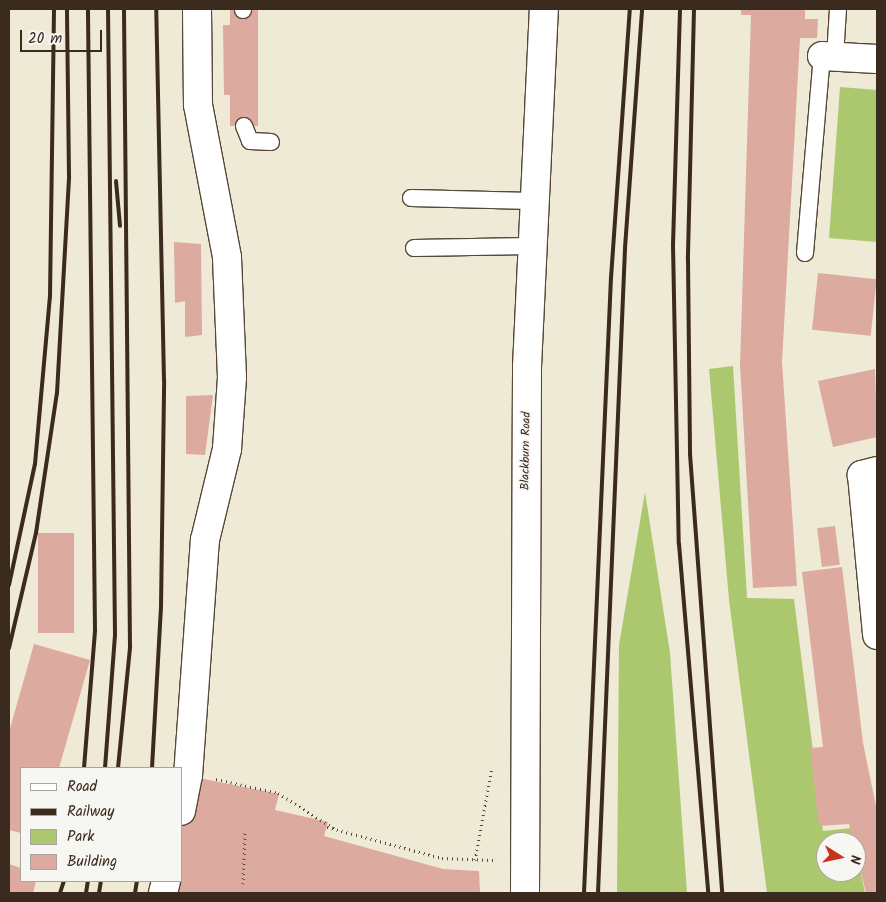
<!DOCTYPE html>
<style>
body{margin:0}
#map{position:relative;width:886px;height:902px;overflow:hidden;background:#eeead5;font-family:Kalam,sans-serif}
div>[style]{position:absolute}
.green>*{inset:0;background:#abc86f}
.building>*{inset:0;background:#dcaa9e;transform-origin:0 0}
.path>*{height:3px;margin-top:-1.5px;transform-origin:0;background:repeating-linear-gradient(90deg,#564739 0 1px,transparent 0 5px)}
.roads{filter:drop-shadow(1px 0 #564739) drop-shadow(-1px 0 #564739) drop-shadow(0 1px #564739) drop-shadow(0 -1px #564739)}
.lane>*{height:16px;margin:-8px;padding:0 8px;transform-origin:8px;border-radius:8px;background:#fff}
.street>*{height:28px;margin:-14px;padding:0 14px;transform-origin:14px;border-radius:14px;background:#fff}
.rail>*{height:4px;margin:-2px;padding:0 2px;transform-origin:2px;border-radius:2px;background:#3b2a1e}
span{translate:-50% -50%;white-space:nowrap;text-align:center;line-height:1.15;-webkit-text-stroke:4px #f6f6f2;paint-order:stroke}
.street-label{font-size:12px;color:#3b2a1e}
.frame{position:absolute;inset:0;border:10px solid #3b2a1e;pointer-events:none}
.legend{position:absolute;left:20px;top:767px;width:162px;height:115px;box-sizing:border-box;background:#f6f6f2;border:1px solid #aba49d;margin:0;padding:6px 9px;list-style:none;font-size:15px;color:#3b2a1e}
.legend li{display:flex;align-items:center;gap:10px;height:25px}
.legend b{width:25px;border:1px solid #aba49d}
.north{position:absolute;left:816px;top:832px;width:50px;height:50px;box-sizing:border-box;background:#f6f6f2;border:1px solid #aba49d;border-radius:50%;rotate:100deg;font-size:14px;font-weight:700;line-height:20px;text-align:center;color:#3b2a1e}
.north::after{content:'';display:block;margin:auto;width:18px;height:22px;background:#c8321e;clip-path:polygon(50% 0,100% 100%,50% 72%,0 100%)}
.scale{position:absolute;left:20px;top:30px;width:82px;height:22px;box-sizing:border-box;border:2px solid #3b2a1e;border-top:0;padding-left:6px;font-size:15px;line-height:18px;white-space:nowrap;color:#3b2a1e;-webkit-text-stroke:4px #f6f6f2;paint-order:stroke}
</style>
<div id="map">
<div class="green">
<div style="clip-path:polygon(840px 87px,877px 90px,877px 242px,829px 238px)"></div>
<div style="clip-path:polygon(733px 366px,747px 598px,794px 599px,823px 831px,852px 828px,855px 842px,826px 842px,826px 872px,856px 872px,856px 849px,865px 893px,767px 893px,729px 600px,709px 369px)"></div>
<div style="clip-path:polygon(645px 492px,670px 653px,687px 893px,617px 893px,619px 645px)"></div>
</div>
<div class="building">
<div style="clip-path:polygon(741px 9px,805px 9px,805px 19px,818px 19px,817px 38px,800px 38px,782px 362px,797px 586px,753px 588px,740px 365px,751px 15px,741px 15px)"></div>
<div style="clip-path:polygon(230px 10px,258px 10px,258px 126px,230px 126px,230px 95px,224px 95px,223px 25px,230px 25px)"></div>
<div style="clip-path:polygon(174px 242px,201px 244px,202px 335px,185px 337px,185px 301px,175px 303px)"></div>
<div style="left:818px;top:273px;width:59px;height:57px;rotate:6deg"></div>
<div style="clip-path:polygon(875px 369px,877px 437px,833px 447px,818px 381px)"></div>
<div style="clip-path:polygon(213px 395px,205px 455px,186px 454px,186px 396px)"></div>
<div style="left:835px;top:526px;width:39px;height:18px;rotate:83deg"></div>
<div style="left:38px;top:533px;width:36px;height:100px"></div>
<div style="clip-path:polygon(842px 567px,863px 743px,877px 811px,877px 893px,866px 893px,849px 824px,819px 826px,810px 748px,823px 747px,802px 572px)"></div>
<div style="clip-path:polygon(34px 644px,90px 660px,59px 768px,21px 768px,21px 833px,9px 830px,9px 732px)"></div>
<div style="clip-path:polygon(199px 778px,279px 794px,275px 810px,328px 822px,324px 836px,443px 869px,479px 871px,480px 893px,172px 893px,164px 881px,181px 881px,181px 803px)"></div>
<div style="clip-path:polygon(9px 864px,21px 868px,21px 881px,36px 881px,33px 893px,9px 893px)"></div>
</div>
<div class="path">
<div style="left:216px;top:779px;width:64px;rotate:12.7deg"></div>
<div style="left:278px;top:793px;width:67px;rotate:32.3deg"></div>
<div style="left:327px;top:827px;width:119px;rotate:15.1deg"></div>
<div style="left:442px;top:858px;width:51px;rotate:2.2deg"></div>
<div style="left:475px;top:860px;width:95px;rotate:-79.6deg"></div>
<div style="left:243px;top:884px;width:53px;rotate:-87.8deg"></div>
</div>
<div class="roads">
<div class="lane">
<div style="left:243px;top:9px;width:1px;rotate:90deg"></div>
<div style="left:835px;top:57px;width:48px;rotate:-86.4deg"></div>
<div style="left:244px;top:126px;width:16px;rotate:68deg"></div>
<div style="left:250px;top:141px;width:21px;rotate:3deg"></div>
<div style="left:411px;top:198px;width:121px;rotate:1.4deg"></div>
<div style="left:414px;top:248px;width:116px;rotate:-1deg"></div>
<div style="left:805px;top:253px;width:198px;rotate:-85.1deg"></div>
</div>
<div class="street">
<div style="left:822px;top:56px;width:55px;rotate:3.1deg"></div>
<div style="left:877px;top:471px;width:16px;rotate:165deg"></div>
<div style="left:862px;top:475px;width:161px;rotate:84.6deg"></div>
<div style="left:181px;top:811px;width:36px;rotate:-79deg"></div>
<div style="left:188px;top:776px;width:237px;rotate:-85.9deg"></div>
<div style="left:205px;top:540px;width:94px;rotate:-76.4deg"></div>
<div style="left:227px;top:449px;width:72px;rotate:-86deg"></div>
<div style="left:232px;top:377px;width:120px;rotate:-92.4deg"></div>
<div style="left:227px;top:257px;width:155px;rotate:-100.8deg"></div>
<div style="left:198px;top:105px;width:96px;rotate:-90.6deg"></div>
<div style="left:163px;top:893px;width:12px;rotate:-76deg"></div>
<div style="left:525px;top:893px;width:526px;rotate:-89.78deg"></div>
<div style="left:527px;top:367px;width:358px;rotate:-87.3deg"></div>
</div>
</div>
<div class="rail">
<div style="left:680px;top:9px;width:236px;rotate:91.7deg"></div>
<div style="left:673px;top:245px;width:299px;rotate:88.9deg"></div>
<div style="left:679px;top:544px;width:350px;rotate:85.2deg"></div>
<div style="left:694px;top:9px;width:251px;rotate:91.4deg"></div>
<div style="left:688px;top:260px;width:194px;rotate:89.4deg"></div>
<div style="left:690px;top:454px;width:440px;rotate:85.8deg"></div>
<div style="left:116px;top:181px;width:45px;rotate:84.9deg"></div>
<div style="left:9px;top:585px;width:124px;rotate:-77.9deg"></div>
<div style="left:35px;top:464px;width:169px;rotate:-84.9deg"></div>
<div style="left:50px;top:296px;width:287px;rotate:-89.2deg"></div>
<div style="left:9px;top:648px;width:118px;rotate:-76.8deg"></div>
<div style="left:36px;top:533px;width:142px;rotate:-81.5deg"></div>
<div style="left:57px;top:393px;width:217px;rotate:-86.8deg"></div>
<div style="left:69px;top:176px;width:167px;rotate:-90.7deg"></div>
<div style="left:84px;top:768px;width:138px;rotate:-85.4deg"></div>
<div style="left:95px;top:630px;width:621px;rotate:-90.65deg"></div>
<div style="left:105px;top:768px;width:133px;rotate:-85.7deg"></div>
<div style="left:115px;top:635px;width:626px;rotate:-90.64deg"></div>
<div style="left:118px;top:768px;width:122px;rotate:-84.3deg"></div>
<div style="left:130px;top:647px;width:638px;rotate:-90.54deg"></div>
<div style="left:152px;top:768px;width:161px;rotate:-86.8deg"></div>
<div style="left:161px;top:607px;width:227px;rotate:-89.2deg"></div>
<div style="left:164px;top:380px;width:371px;rotate:-91.2deg"></div>
<div style="left:60px;top:893px;width:13px;rotate:-72deg"></div>
<div style="left:86px;top:893px;width:12px;rotate:-81deg"></div>
<div style="left:99px;top:893px;width:12px;rotate:-81deg"></div>
<div style="left:135px;top:893px;width:12px;rotate:-81deg"></div>
<div style="left:584px;top:893px;width:616px;rotate:-87.49deg"></div>
<div style="left:611px;top:278px;width:270px;rotate:-86deg"></div>
<div style="left:598px;top:893px;width:646px;rotate:-87.6deg"></div>
<div style="left:625px;top:248px;width:240px;rotate:-85.9deg"></div>
</div>
<div class="street-label">
<span style="left:526px;top:451px;rotate:-89deg">Blackburn Road</span>
</div>
<div class="frame"></div>
<ul class="legend">
<li><b style="height:6px;background:#fff"></b>Road</li>
<li><b style="height:6px;background:#3b2a1e"></b>Railway</li>
<li><b style="height:14px;background:#abc86f"></b>Park</li>
<li><b style="height:14px;background:#dcaa9e"></b>Building</li>
</ul>
<div class="north">N</div>
<div class="scale">20 m</div>
</div>
